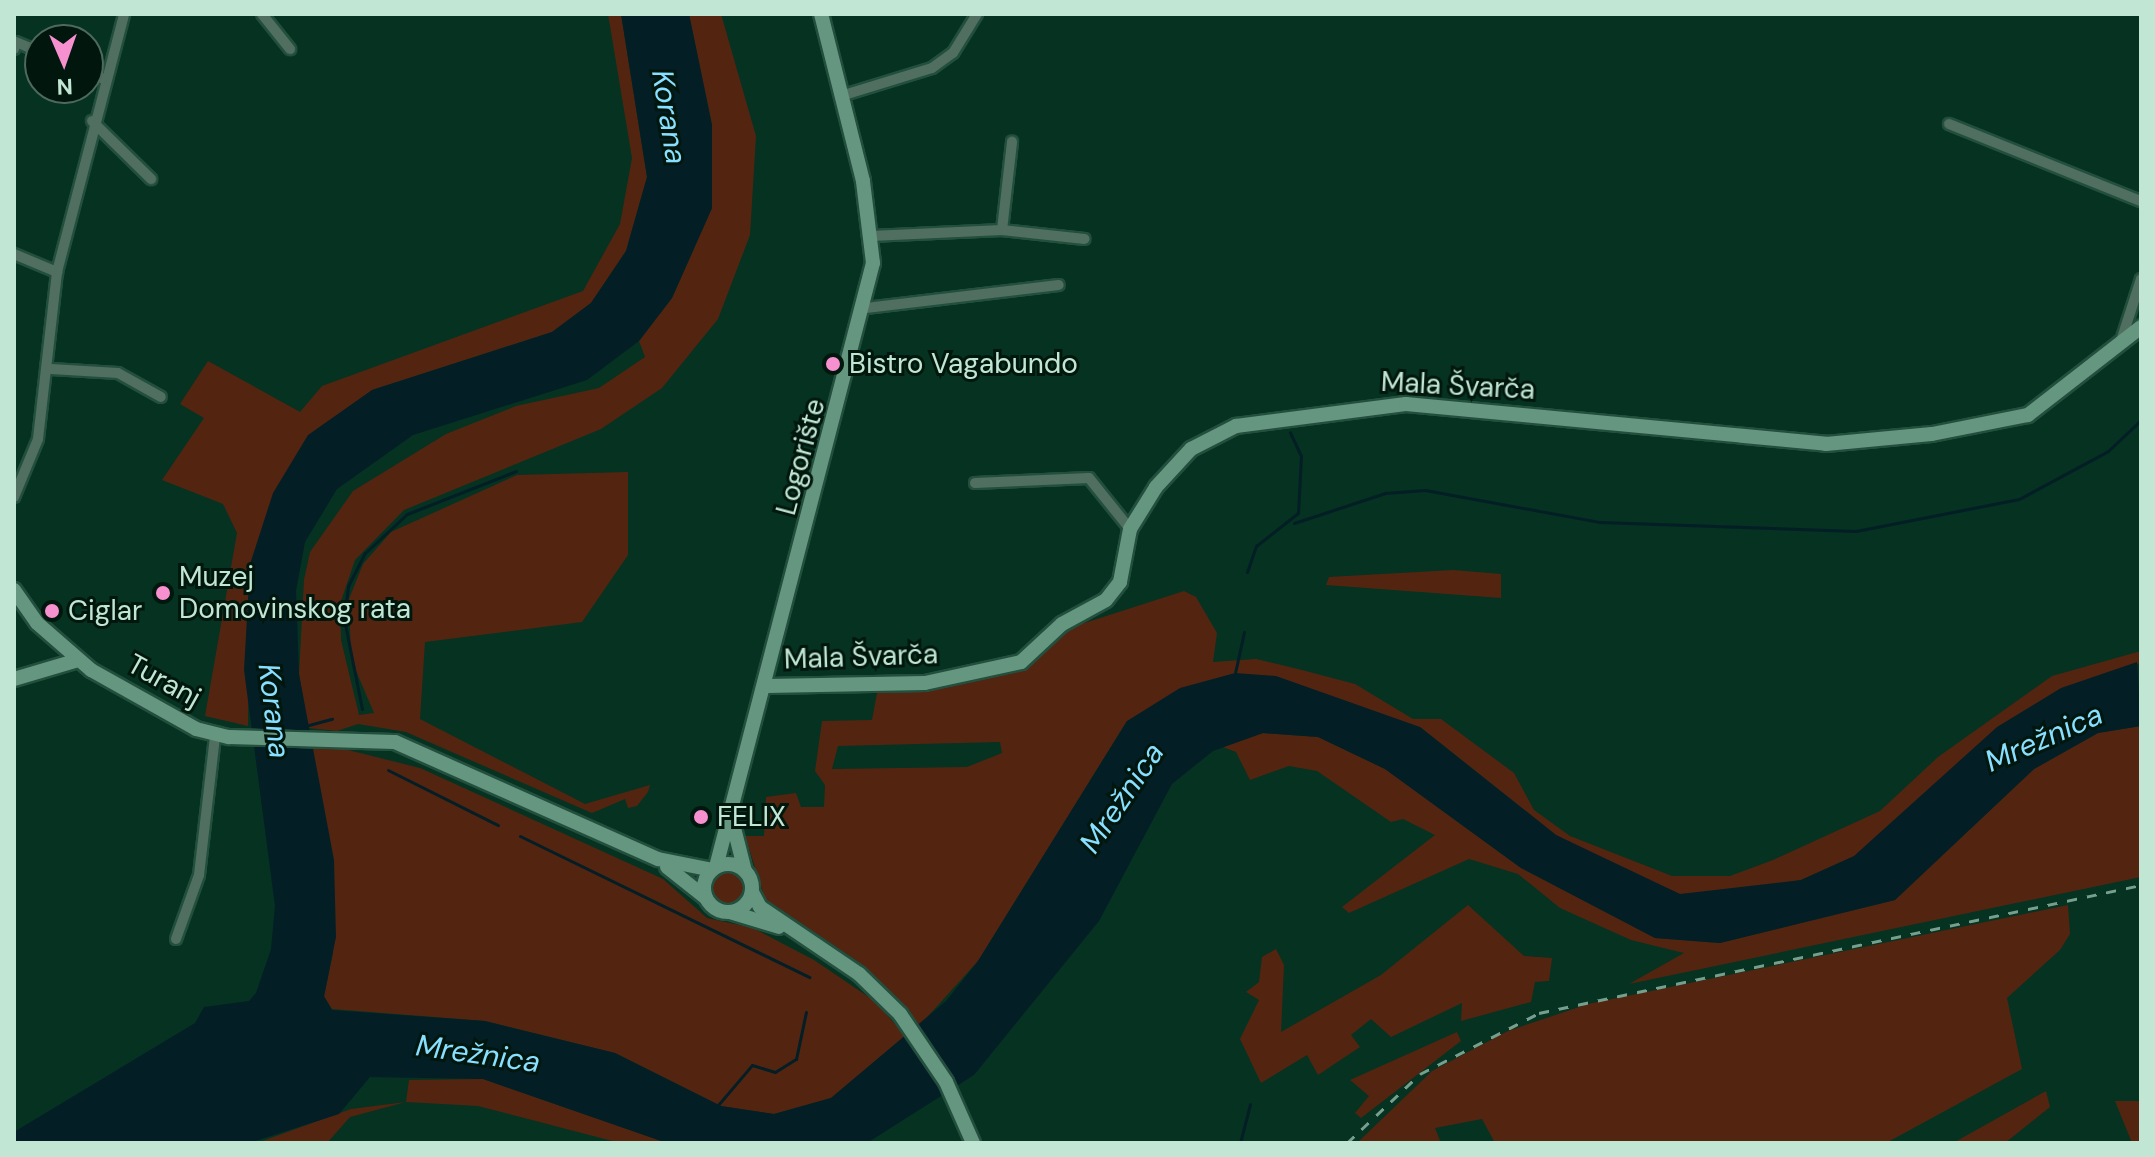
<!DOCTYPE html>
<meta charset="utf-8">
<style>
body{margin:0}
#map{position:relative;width:2155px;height:1157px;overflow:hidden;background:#053221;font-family:"DM Sans",sans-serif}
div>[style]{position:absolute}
.green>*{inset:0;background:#532510}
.round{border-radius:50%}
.water>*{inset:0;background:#041e26}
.stream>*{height:3px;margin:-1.5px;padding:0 1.5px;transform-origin:1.5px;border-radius:1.5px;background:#041e26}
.roads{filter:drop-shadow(2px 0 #234f3e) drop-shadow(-2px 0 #234f3e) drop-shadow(0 2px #234f3e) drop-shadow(0 -2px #234f3e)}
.street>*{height:10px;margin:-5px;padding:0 5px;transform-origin:5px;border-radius:5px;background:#516f60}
.secondary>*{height:14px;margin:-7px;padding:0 7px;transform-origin:7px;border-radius:7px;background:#65967f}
.secondary>.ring{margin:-7px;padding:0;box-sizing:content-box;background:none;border:14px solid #65967f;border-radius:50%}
.rail>*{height:3px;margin-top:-1.5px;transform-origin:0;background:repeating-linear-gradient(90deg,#769f8d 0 10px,transparent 0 20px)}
.dots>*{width:22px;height:22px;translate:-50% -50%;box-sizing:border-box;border:4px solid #01170d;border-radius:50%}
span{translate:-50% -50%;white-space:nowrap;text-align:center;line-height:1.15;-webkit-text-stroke:6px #01170d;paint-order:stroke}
.poi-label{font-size:28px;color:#c1e6d4}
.left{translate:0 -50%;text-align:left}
.street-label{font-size:28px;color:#c1e6d4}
.water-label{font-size:30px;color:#88dfff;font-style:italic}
.frame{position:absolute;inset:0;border:16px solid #c1e6d4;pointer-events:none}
.north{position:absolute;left:24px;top:24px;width:80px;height:80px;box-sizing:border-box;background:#01170d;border:2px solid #4e6a5d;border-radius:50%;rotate:178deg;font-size:22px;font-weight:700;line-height:32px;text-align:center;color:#c1e6d4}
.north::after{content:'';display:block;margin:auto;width:28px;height:36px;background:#f690cf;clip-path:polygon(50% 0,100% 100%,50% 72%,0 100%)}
</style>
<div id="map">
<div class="green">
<div style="clip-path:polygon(608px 14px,621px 14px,647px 177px,626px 251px,591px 303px,552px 332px,372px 390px,250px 564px,248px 726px,205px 716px,237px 533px,223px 504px,162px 480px,204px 418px,180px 404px,208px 361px,300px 412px,322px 386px,583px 291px,620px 224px,632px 158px)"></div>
<div style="clip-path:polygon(689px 14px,721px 14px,756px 136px,750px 235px,718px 319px,662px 388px,601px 429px,404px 510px,355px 560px,340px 604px,341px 640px,359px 715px,374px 713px,351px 659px,349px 599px,363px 564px,391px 532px,517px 475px,628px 472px,628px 555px,582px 622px,425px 642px,420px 719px,585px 804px,650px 785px,648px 792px,637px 806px,628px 808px,625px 799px,592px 813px,406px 732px,358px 724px,337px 731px,308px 728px,299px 674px,304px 580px,310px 552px,353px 491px,446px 434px,516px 406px,599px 388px,645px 357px,639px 341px,672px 298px,712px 208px,712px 125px)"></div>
<div style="clip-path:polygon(1453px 570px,1501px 574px,1501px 598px,1326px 585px,1329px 577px)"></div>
<div style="clip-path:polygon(evenodd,1184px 591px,1196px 597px,1217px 633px,1213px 662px,1256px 659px,1298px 669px,1355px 684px,1413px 719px,1441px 719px,1514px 773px,1534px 810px,1570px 836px,1672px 876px,1730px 876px,1773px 860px,1880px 811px,1938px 757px,2052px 676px,2141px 651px,2141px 662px,1898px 819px,1855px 856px,1801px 880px,1741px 892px,1680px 894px,1620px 868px,1556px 835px,1420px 727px,1127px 721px,978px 961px,920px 1025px,857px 961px,765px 899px,745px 836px,764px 836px,766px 797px,796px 793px,801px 807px,824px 807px,825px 785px,815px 771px,822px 721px,872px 720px,877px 693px,1011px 674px,1069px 628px,1184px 591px,1000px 742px,1002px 753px,967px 767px,832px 769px,838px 746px,1000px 742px)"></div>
<div style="clip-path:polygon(2141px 726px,2141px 877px,1629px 984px,1684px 953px,1631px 940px,1560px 908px,1518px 874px,1469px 859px,1349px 913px,1342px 907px,1435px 835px,1403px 819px,1391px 822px,1317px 771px,1289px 766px,1250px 780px,1236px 752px,1223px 747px,1263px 733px,1318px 737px,1385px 769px,1521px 868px,1655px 938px,1720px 943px,1895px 900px,2034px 769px,2098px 733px)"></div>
<div style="clip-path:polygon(312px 749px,344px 749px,420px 768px,663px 879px,707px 918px,753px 928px,814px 960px,876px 1002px,905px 1036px,831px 1098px,774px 1114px,721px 1106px,615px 1053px,485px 1021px,332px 1009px,324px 997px,333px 953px)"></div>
<div class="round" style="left:710px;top:870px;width:36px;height:36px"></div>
<div style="clip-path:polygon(1468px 905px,1524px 956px,1552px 958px,1549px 981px,1535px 982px,1531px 1002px,1461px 1021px,1462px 1003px,1391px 1037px,1371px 1019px,1351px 1035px,1360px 1047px,1318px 1075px,1307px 1055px,1261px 1083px,1240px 1039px,1259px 1000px,1246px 992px,1259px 982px,1262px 957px,1276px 949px,1284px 965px,1281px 1032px,1381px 975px)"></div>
<div style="clip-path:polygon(2068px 905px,2070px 934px,2060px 950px,2007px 998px,2022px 1069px,1886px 1143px,1495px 1143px,1482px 1119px,1435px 1128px,1441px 1143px,1357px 1143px,1432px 1071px,1508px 1031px,1588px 1004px)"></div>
<div style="clip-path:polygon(1457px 1032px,1461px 1041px,1361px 1118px,1355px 1113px,1369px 1096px,1350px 1080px)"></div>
<div style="clip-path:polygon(483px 1079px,667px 1143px,620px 1143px,478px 1106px,406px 1102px,350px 1117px,327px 1143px,257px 1143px,351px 1109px,406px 1102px,409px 1080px)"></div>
<div style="clip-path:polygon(2046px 1091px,2050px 1107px,2005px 1143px,1953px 1143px)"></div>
<div style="clip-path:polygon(2115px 1101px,2141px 1101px,2141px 1143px,2132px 1143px)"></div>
</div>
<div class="water">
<div style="clip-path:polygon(621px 14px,689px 14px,712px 125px,712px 208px,672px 298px,639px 341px,587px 380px,413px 435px,337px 489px,305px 542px,296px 591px,299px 674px,334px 860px,336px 937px,324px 996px,332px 1010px,485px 1021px,615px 1053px,721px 1106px,774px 1114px,831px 1098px,946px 1001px,978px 961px,1127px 721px,1180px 688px,1235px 673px,1276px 676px,1420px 727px,1556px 835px,1680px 894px,1801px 880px,1854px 856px,1997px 727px,2061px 688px,2137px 662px,2141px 726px,2098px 733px,2034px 769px,1895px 900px,1720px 943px,1655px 938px,1521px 868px,1385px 769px,1318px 737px,1263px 733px,1213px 751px,1172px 784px,1099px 921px,974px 1075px,867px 1143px,667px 1143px,483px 1079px,370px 1077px,339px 1114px,249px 1143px,14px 1143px,14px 1132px,195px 1023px,204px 1007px,249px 1001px,256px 993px,271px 949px,275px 906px,244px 670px,250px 564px,273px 493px,308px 435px,372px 390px,552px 332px,591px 303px,626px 251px,647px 177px)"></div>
</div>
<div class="stream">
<div style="left:1294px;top:523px;width:96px;rotate:-18.2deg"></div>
<div style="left:1385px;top:493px;width:40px;rotate:-4.3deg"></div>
<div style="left:1425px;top:490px;width:178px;rotate:10.4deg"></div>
<div style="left:1600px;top:522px;width:256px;rotate:2deg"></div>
<div style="left:1856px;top:531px;width:166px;rotate:-11.1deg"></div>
<div style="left:2019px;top:499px;width:101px;rotate:-28.3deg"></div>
<div style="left:2108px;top:451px;width:45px;rotate:-43.2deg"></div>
<div style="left:1247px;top:572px;width:28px;rotate:-71deg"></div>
<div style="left:1256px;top:546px;width:53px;rotate:-38.2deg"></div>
<div style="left:1298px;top:513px;width:57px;rotate:-87deg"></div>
<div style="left:1301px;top:456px;width:26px;rotate:-115deg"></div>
<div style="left:1235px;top:673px;width:42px;rotate:-77.6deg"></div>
<div style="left:362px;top:709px;width:92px;rotate:-101.3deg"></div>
<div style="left:344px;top:619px;width:33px;rotate:-83deg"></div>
<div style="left:348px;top:586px;width:37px;rotate:-63deg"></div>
<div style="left:365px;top:553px;width:57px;rotate:-42.9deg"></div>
<div style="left:407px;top:514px;width:117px;rotate:-21.5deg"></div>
<div style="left:305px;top:726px;width:28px;rotate:-15deg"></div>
<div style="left:388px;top:770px;width:123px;rotate:26.6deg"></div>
<div style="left:520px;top:836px;width:322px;rotate:26deg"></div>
<div style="left:718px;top:1105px;width:52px;rotate:-49.6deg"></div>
<div style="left:752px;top:1065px;width:24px;rotate:17deg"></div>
<div style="left:775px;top:1072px;width:25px;rotate:-32deg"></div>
<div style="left:796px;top:1059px;width:48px;rotate:-78deg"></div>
<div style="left:1240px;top:1143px;width:40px;rotate:-75.6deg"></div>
</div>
<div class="roads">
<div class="street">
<div style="left:262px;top:14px;width:45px;rotate:51.3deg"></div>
<div style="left:14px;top:49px;width:7px;rotate:-74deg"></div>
<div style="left:16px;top:42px;width:26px;rotate:23deg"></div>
<div style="left:88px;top:72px;width:17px;rotate:24deg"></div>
<div style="left:844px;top:95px;width:92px;rotate:-17.1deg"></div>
<div style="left:932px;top:68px;width:26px;rotate:-36deg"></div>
<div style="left:953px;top:53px;width:46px;rotate:-58.4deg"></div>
<div style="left:92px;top:121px;width:83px;rotate:44.5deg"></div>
<div style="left:1949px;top:124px;width:207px;rotate:21.9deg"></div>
<div style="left:1002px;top:230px;width:89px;rotate:-83.5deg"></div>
<div style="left:871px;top:236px;width:131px;rotate:-2.6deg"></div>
<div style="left:1002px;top:230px;width:83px;rotate:6.2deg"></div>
<div style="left:14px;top:254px;width:47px;rotate:22.7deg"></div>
<div style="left:866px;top:308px;width:194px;rotate:-6.8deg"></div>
<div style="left:2121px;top:341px;width:65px;rotate:-72.1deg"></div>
<div style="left:51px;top:369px;width:67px;rotate:3.4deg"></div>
<div style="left:118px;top:373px;width:49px;rotate:29.2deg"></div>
<div style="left:975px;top:483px;width:114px;rotate:-2.5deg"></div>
<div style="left:1089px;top:478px;width:65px;rotate:51.2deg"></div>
<div style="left:14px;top:497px;width:63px;rotate:-67.5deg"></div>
<div style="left:38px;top:439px;width:168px;rotate:-83.5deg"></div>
<div style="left:57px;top:272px;width:267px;rotate:-75.4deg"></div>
<div style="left:176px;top:939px;width:68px;rotate:-70.2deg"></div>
<div style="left:199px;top:875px;width:140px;rotate:-83.4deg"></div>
</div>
<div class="secondary">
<div style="left:14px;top:590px;width:40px;rotate:55.1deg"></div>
<div style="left:37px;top:623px;width:72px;rotate:41deg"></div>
<div style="left:91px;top:670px;width:120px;rotate:29.3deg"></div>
<div style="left:196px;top:729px;width:34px;rotate:14deg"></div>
<div style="left:229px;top:737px;width:166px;rotate:1.7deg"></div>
<div style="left:395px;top:742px;width:288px;rotate:24deg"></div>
<div style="left:658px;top:859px;width:55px;rotate:11.5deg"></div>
<div style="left:14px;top:679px;width:67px;rotate:-16.5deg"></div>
<div style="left:767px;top:686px;width:158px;rotate:-1.1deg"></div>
<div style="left:925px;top:683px;width:98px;rotate:-12.3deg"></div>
<div style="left:1021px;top:662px;width:56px;rotate:-42.8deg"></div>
<div style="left:1062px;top:624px;width:50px;rotate:-28.6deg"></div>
<div style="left:1106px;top:600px;width:23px;rotate:-52deg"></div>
<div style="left:1120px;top:582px;width:54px;rotate:-79.3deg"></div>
<div style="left:1130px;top:529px;width:49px;rotate:-58.2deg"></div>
<div style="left:1156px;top:487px;width:52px;rotate:-47.4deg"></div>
<div style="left:1191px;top:449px;width:51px;rotate:-27.1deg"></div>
<div style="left:1236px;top:426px;width:171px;rotate:-7.4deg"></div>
<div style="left:1406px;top:404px;width:422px;rotate:5.4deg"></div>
<div style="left:1826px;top:444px;width:106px;rotate:-5.4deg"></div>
<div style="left:1932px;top:434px;width:98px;rotate:-11.2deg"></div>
<div style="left:2028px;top:415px;width:143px;rotate:-37.9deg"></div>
<div style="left:734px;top:828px;width:44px;rotate:75.7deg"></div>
<div class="ring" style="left:704px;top:864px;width:34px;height:34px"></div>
<div style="left:667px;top:867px;width:50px;rotate:38.5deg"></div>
<div style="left:716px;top:867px;width:624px;rotate:-75.43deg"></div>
<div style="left:873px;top:263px;width:83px;rotate:-97deg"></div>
<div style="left:863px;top:181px;width:172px;rotate:-104.1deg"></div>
<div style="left:752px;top:892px;width:17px;rotate:62deg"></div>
<div style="left:760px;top:907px;width:120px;rotate:34.1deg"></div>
<div style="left:859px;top:974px;width:57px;rotate:44.3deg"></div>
<div style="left:900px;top:1014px;width:82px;rotate:55.9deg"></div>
<div style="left:946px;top:1082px;width:67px;rotate:66.1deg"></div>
<div style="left:730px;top:912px;width:51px;rotate:17deg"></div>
</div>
</div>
<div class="rail">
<div style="left:1347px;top:1143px;width:100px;rotate:-43.4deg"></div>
<div style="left:1420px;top:1074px;width:134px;rotate:-27.1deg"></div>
<div style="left:1539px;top:1013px;width:615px;rotate:-12deg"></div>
</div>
<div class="dots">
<div style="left:833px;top:364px;background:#f690cf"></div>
<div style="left:163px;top:593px;background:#f690cf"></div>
<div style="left:52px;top:611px;background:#f690cf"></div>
<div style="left:701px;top:817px;background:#f690cf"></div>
</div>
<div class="poi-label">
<span class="left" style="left:849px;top:364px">Bistro Vagabundo</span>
<span class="left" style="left:179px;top:593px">Muzej<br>Domovinskog rata</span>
<span class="left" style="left:68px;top:611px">Ciglar</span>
<span class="left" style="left:717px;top:817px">FELIX</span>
</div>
<div class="street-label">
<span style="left:1458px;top:386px;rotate:3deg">Mala Švarča</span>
<span style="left:801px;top:457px;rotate:-75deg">Logorište</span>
<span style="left:861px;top:657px;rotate:-2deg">Mala Švarča</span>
<span style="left:164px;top:681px;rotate:29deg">Turanj</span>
</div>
<div class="water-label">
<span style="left:669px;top:117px;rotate:81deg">Korana</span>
<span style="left:274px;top:711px;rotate:83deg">Korana</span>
<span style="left:2044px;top:738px;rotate:-24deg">Mrežnica</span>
<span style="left:1122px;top:798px;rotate:-56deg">Mrežnica</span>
<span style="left:478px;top:1054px;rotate:8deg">Mrežnica</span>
</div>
<div class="frame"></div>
<div class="north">N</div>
</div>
